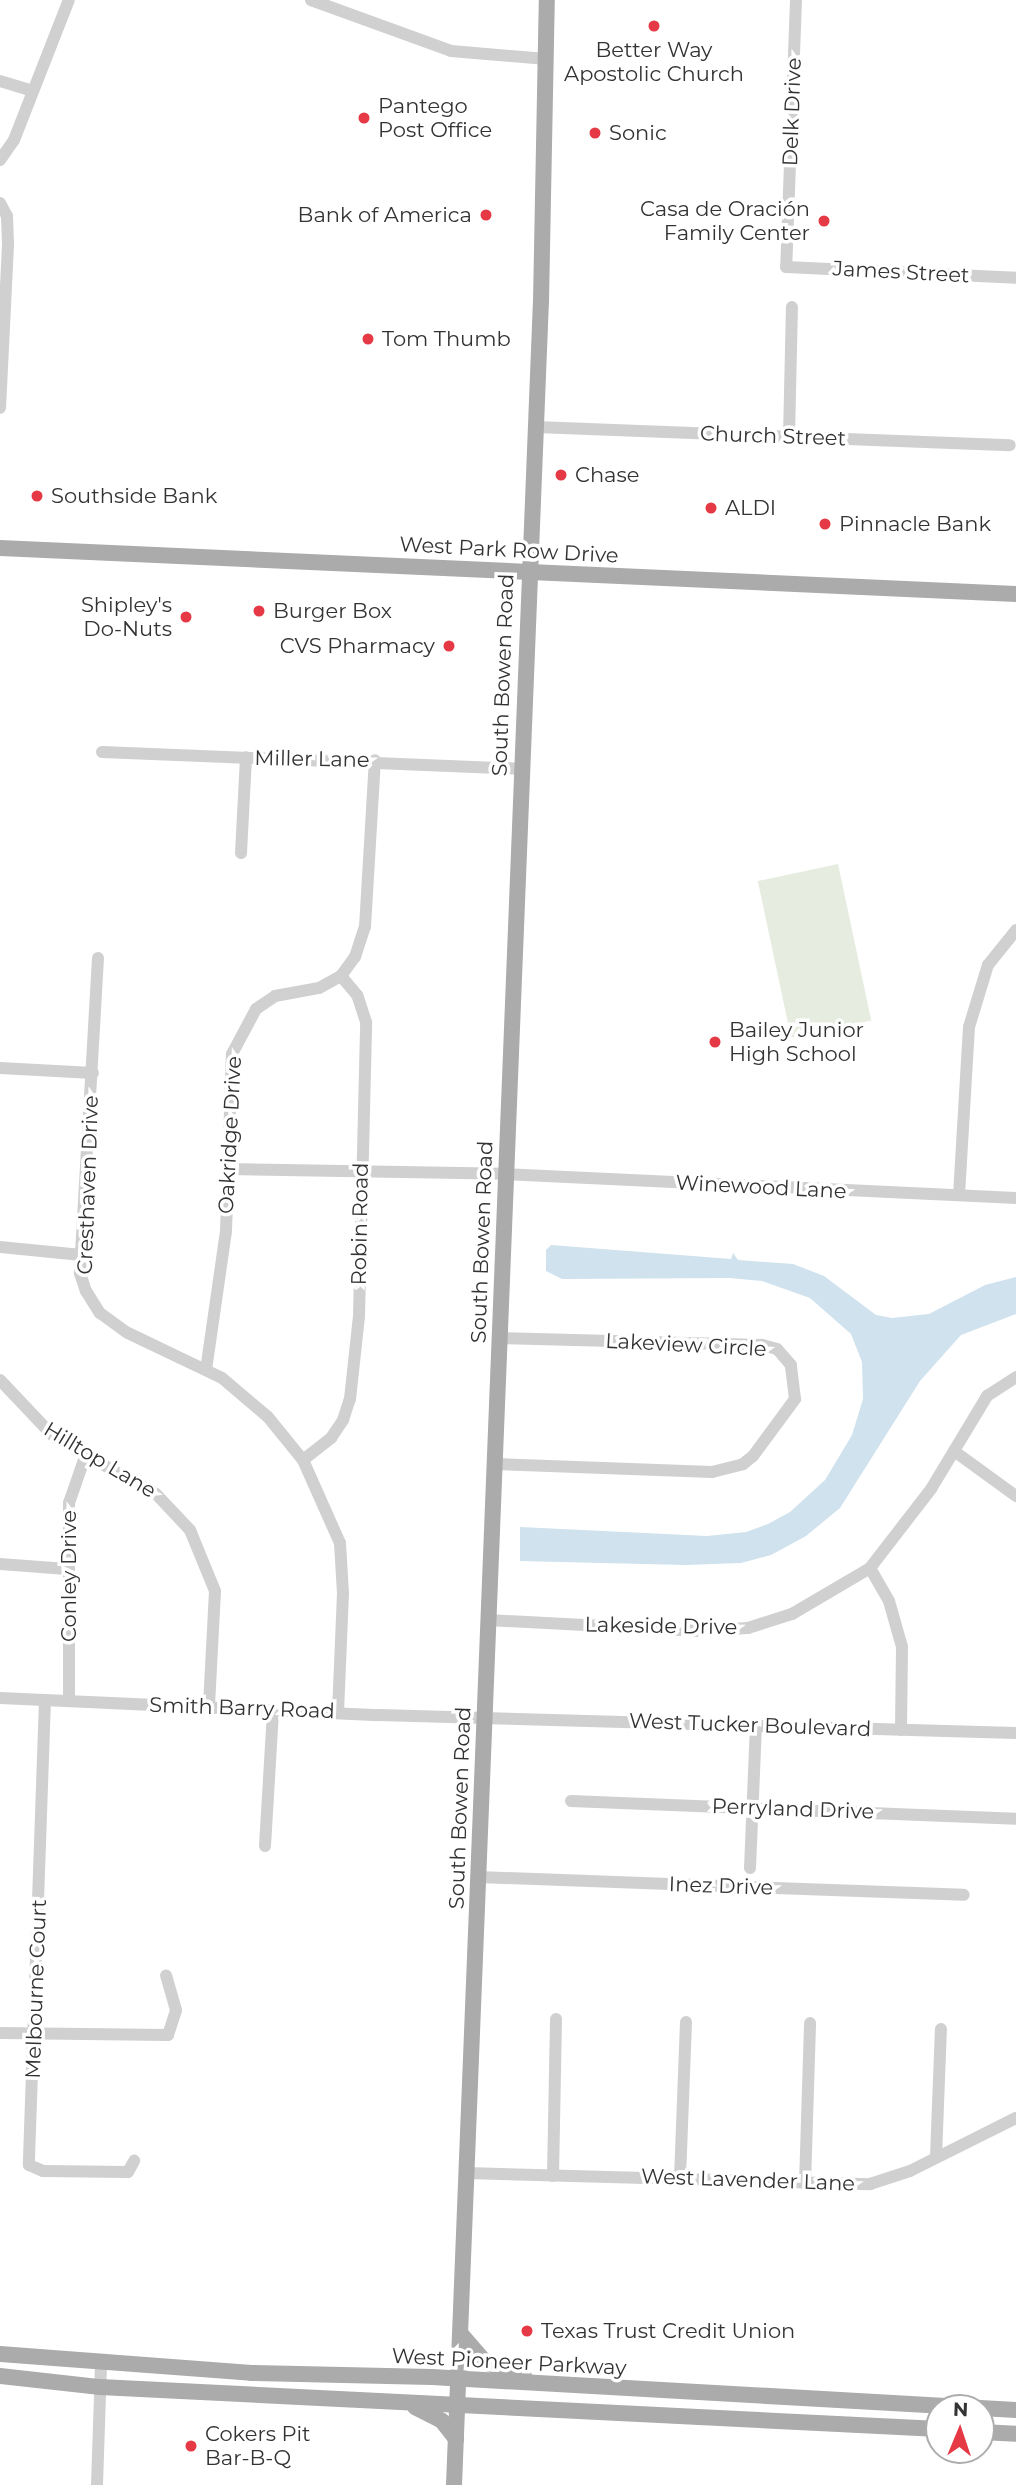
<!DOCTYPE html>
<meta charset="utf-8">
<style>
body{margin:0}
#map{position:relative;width:1016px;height:2485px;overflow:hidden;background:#fff;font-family:Montserrat,sans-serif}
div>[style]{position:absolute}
.green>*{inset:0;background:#e6ecdf;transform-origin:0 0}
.water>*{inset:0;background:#cfe2ee}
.minor>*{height:12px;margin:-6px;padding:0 6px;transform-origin:6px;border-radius:6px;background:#d0d0d0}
.major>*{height:16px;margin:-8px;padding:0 8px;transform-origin:8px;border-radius:8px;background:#ababab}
.dots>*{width:19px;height:19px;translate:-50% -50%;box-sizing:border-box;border:4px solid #fff;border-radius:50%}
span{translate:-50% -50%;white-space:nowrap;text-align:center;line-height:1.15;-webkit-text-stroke:7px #fff;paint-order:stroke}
.poi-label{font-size:21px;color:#333}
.left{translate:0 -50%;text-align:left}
.right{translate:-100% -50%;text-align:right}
.street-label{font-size:21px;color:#333}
.north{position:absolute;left:925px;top:2394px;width:70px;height:70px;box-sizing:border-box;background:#fff;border:2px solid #adadad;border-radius:50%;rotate:2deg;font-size:19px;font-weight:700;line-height:28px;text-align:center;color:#333}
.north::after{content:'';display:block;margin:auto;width:24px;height:32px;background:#e63946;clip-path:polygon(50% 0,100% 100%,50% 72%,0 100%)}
</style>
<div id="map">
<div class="green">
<div style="left:838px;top:864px;width:160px;height:82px;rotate:78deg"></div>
</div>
<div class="water">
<div style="clip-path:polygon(551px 1245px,731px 1259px,733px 1253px,738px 1260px,793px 1264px,824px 1276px,876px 1315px,892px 1318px,929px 1314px,985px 1285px,1016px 1277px,1016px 1314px,961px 1335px,920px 1381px,840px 1508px,806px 1536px,771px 1555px,741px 1563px,686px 1565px,520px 1561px,520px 1527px,707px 1536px,746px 1532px,768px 1524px,790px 1512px,825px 1480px,852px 1435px,863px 1399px,862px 1362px,851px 1334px,810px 1298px,762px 1281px,729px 1278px,562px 1279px,546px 1271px,546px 1250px)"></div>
</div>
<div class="minor">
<div style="left:311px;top:0;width:149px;rotate:20deg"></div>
<div style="left:451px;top:51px;width:95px;rotate:4.8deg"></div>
<div style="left:796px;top:0;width:267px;rotate:92.1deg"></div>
<div style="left:786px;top:267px;width:230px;rotate:2.7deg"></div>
<div style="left:0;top:81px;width:31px;rotate:17deg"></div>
<div style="left:0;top:160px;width:24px;rotate:-55deg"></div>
<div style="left:14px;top:140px;width:150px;rotate:-68.6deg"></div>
<div style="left:0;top:203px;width:15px;rotate:62deg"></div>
<div style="left:7px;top:216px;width:29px;rotate:88deg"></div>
<div style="left:8px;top:245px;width:163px;rotate:92.8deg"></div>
<div style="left:536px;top:427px;width:474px;rotate:2.2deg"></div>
<div style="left:789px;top:437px;width:130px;rotate:-88.7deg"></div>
<div style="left:102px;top:752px;width:419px;rotate:2.3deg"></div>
<div style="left:241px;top:853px;width:96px;rotate:-87deg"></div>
<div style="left:98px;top:958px;width:316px;rotate:93.3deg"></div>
<div style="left:80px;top:1273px;width:19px;rotate:72deg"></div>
<div style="left:86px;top:1291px;width:26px;rotate:58deg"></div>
<div style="left:100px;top:1313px;width:34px;rotate:36deg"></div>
<div style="left:128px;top:1333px;width:104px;rotate:25.6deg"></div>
<div style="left:222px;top:1378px;width:60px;rotate:40.3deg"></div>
<div style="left:268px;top:1417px;width:55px;rotate:50.9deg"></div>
<div style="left:303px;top:1460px;width:91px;rotate:66deg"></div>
<div style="left:340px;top:1543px;width:50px;rotate:86.6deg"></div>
<div style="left:343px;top:1593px;width:119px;rotate:92.4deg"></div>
<div style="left:0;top:1068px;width:93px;rotate:3.1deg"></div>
<div style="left:228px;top:1169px;width:277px;rotate:1deg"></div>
<div style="left:505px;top:1174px;width:512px;rotate:2.69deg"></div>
<div style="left:959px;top:1195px;width:168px;rotate:-86.6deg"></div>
<div style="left:969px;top:1027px;width:65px;rotate:-73deg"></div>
<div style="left:988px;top:965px;width:45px;rotate:-51.3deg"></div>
<div style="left:0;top:1247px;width:82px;rotate:5.6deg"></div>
<div style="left:206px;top:1370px;width:140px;rotate:-81.8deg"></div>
<div style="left:226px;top:1231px;width:177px;rotate:-88.1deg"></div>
<div style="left:232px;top:1054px;width:51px;rotate:-61.9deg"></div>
<div style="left:256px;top:1009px;width:23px;rotate:-34deg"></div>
<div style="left:275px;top:996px;width:45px;rotate:-10.3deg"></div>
<div style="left:319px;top:988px;width:25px;rotate:-29deg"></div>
<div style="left:341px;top:976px;width:24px;rotate:-54deg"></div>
<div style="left:355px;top:957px;width:32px;rotate:-72deg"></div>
<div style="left:365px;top:927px;width:167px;rotate:-86.6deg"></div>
<div style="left:0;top:1380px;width:80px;rotate:46.5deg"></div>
<div style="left:55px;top:1438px;width:115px;rotate:29deg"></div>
<div style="left:156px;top:1494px;width:50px;rotate:46.6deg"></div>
<div style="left:190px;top:1530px;width:66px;rotate:67.7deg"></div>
<div style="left:215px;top:1591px;width:116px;rotate:93deg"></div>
<div style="left:954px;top:1451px;width:77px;rotate:36deg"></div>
<div style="left:303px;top:1460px;width:36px;rotate:-38deg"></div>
<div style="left:331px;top:1438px;width:22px;rotate:-56deg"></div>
<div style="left:343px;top:1420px;width:22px;rotate:-72deg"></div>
<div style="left:350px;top:1399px;width:83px;rotate:-83.8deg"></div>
<div style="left:359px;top:1316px;width:294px;rotate:-88.6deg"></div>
<div style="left:366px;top:1022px;width:28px;rotate:-108deg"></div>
<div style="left:357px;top:995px;width:25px;rotate:-130deg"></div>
<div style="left:494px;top:1464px;width:218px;rotate:2.1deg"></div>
<div style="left:712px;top:1472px;width:32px;rotate:-14deg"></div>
<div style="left:743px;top:1464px;width:13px;rotate:-39deg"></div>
<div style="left:753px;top:1456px;width:71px;rotate:-53.6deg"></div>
<div style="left:795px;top:1399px;width:34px;rotate:-97deg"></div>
<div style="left:791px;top:1365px;width:21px;rotate:-131deg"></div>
<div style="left:777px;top:1349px;width:16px;rotate:-165deg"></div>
<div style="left:762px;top:1345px;width:263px;rotate:-178.5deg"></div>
<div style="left:0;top:1564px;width:67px;rotate:4.3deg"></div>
<div style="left:870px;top:1568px;width:38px;rotate:60deg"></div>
<div style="left:889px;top:1601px;width:48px;rotate:74.2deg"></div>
<div style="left:902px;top:1647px;width:83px;rotate:90.7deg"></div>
<div style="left:488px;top:1620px;width:211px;rotate:3deg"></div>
<div style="left:699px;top:1631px;width:49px;rotate:-3.5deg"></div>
<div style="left:748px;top:1628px;width:46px;rotate:-17.7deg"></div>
<div style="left:792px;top:1614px;width:91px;rotate:-30.5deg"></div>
<div style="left:870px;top:1568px;width:100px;rotate:-52.3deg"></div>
<div style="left:931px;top:1489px;width:109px;rotate:-58.9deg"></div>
<div style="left:987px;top:1396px;width:35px;rotate:-33deg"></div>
<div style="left:0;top:1698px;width:379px;rotate:2.6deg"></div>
<div style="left:379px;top:1715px;width:637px;rotate:1.62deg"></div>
<div style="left:45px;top:1700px;width:465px;rotate:92deg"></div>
<div style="left:29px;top:2165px;width:15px;rotate:23deg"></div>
<div style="left:43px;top:2171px;width:85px;rotate:0.7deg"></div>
<div style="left:128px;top:2172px;width:13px;rotate:-61deg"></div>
<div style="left:69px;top:1701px;width:198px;rotate:-90deg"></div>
<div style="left:69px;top:1503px;width:52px;rotate:-70.9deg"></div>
<div style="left:571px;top:1801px;width:445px;rotate:2.3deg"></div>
<div style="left:265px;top:1846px;width:136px;rotate:-86.6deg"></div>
<div style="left:750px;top:1868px;width:143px;rotate:-87.6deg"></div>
<div style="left:478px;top:1877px;width:486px;rotate:2.1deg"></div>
<div style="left:0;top:2033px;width:168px;rotate:0.7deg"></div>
<div style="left:168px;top:2035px;width:26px;rotate:-72deg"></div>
<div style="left:176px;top:2010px;width:36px;rotate:-106deg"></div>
<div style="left:936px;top:2157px;width:128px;rotate:-87.8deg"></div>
<div style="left:466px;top:2173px;width:404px;rotate:1.6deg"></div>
<div style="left:870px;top:2184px;width:42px;rotate:-18deg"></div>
<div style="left:910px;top:2171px;width:119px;rotate:-26.6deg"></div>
<div style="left:553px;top:2176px;width:157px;rotate:-88.9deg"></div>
<div style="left:680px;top:2178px;width:156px;rotate:-87.8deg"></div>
<div style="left:805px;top:2184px;width:161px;rotate:-88.2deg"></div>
<div style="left:97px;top:2485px;width:122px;rotate:-88.1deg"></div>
</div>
<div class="major">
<div style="left:0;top:548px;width:1017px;rotate:2.59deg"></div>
<div style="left:460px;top:2333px;width:38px;rotate:49deg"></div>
<div style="left:485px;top:2362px;width:43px;rotate:21.8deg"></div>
<div style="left:0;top:2354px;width:252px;rotate:4.3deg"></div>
<div style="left:251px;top:2373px;width:181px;rotate:1.3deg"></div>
<div style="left:432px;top:2377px;width:585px;rotate:3.23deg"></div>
<div style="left:0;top:2376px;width:101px;rotate:6.3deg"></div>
<div style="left:100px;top:2387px;width:840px;rotate:2.87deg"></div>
<div style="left:415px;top:2407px;width:30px;rotate:27deg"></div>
<div style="left:442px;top:2421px;width:23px;rotate:52deg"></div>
<div style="left:981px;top:2432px;width:35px;rotate:3deg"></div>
<div style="left:454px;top:2485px;width:2185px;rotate:-87.72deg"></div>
<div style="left:541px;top:302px;width:302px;rotate:-88.9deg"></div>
</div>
<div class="dots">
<div style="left:654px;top:26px;background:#e63946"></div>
<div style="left:364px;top:118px;background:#e63946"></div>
<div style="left:595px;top:133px;background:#e63946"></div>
<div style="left:486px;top:215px;background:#e63946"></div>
<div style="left:824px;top:221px;background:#e63946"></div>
<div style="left:368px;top:339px;background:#e63946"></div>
<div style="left:561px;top:475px;background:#e63946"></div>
<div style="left:37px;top:496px;background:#e63946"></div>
<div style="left:711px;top:508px;background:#e63946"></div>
<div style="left:825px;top:524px;background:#e63946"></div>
<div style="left:259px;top:611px;background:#e63946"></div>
<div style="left:186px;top:617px;background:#e63946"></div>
<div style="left:449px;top:646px;background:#e63946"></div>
<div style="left:715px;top:1042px;background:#e63946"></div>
<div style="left:527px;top:2331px;background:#e63946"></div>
<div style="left:191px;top:2446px;background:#e63946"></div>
</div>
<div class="poi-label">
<span style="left:654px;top:62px">Better Way<br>Apostolic Church</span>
<span class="left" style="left:378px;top:118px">Pantego<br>Post Office</span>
<span class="left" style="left:609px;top:133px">Sonic</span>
<span class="right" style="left:810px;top:221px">Casa de Oración<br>Family Center</span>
<span class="right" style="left:472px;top:215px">Bank of America</span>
<span class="left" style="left:382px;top:339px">Tom Thumb</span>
<span class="left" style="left:575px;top:475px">Chase</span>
<span class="left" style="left:51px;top:496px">Southside Bank</span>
<span class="left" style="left:725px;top:508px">ALDI</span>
<span class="left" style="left:839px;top:524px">Pinnacle Bank</span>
<span class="right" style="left:172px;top:617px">Shipley's<br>Do-Nuts</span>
<span class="left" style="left:273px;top:611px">Burger Box</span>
<span class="right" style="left:435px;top:646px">CVS Pharmacy</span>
<span class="left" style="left:729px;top:1042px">Bailey Junior<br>High School</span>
<span class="left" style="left:541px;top:2331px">Texas Trust Credit Union</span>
<span class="left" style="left:205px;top:2446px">Cokers Pit<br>Bar-B-Q</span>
</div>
<div class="street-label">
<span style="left:792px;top:112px;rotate:-88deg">Delk Drive</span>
<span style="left:901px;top:272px;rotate:3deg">James Street</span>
<span style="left:773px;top:436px;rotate:2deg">Church Street</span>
<span style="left:509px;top:550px;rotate:3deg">West Park Row Drive</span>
<span style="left:503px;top:675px;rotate:-88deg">South Bowen Road</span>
<span style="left:312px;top:759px;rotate:1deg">Miller Lane</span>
<span style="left:230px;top:1135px;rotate:-87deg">Oakridge Drive</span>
<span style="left:88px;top:1185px;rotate:-88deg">Cresthaven Drive</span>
<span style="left:761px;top:1187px;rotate:3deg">Winewood Lane</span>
<span style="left:360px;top:1224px;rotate:-89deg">Robin Road</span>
<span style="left:482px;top:1242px;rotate:-88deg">South Bowen Road</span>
<span style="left:686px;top:1345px;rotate:3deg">Lakeview Circle</span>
<span style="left:100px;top:1460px;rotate:31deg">Hilltop Lane</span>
<span style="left:69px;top:1576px;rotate:-90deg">Conley Drive</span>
<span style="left:661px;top:1626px;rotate:1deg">Lakeside Drive</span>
<span style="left:242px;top:1708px;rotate:2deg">Smith Barry Road</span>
<span style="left:750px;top:1725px;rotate:2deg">West Tucker Boulevard</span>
<span style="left:460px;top:1808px;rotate:-88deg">South Bowen Road</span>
<span style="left:793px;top:1809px;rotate:2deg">Perryland Drive</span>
<span style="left:721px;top:1886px;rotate:2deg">Inez Drive</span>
<span style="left:36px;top:1989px;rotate:-88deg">Melbourne Court</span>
<span style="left:748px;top:2180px;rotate:2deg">West Lavender Lane</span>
<span style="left:509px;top:2362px;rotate:3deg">West Pioneer Parkway</span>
</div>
<div class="north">N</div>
</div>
